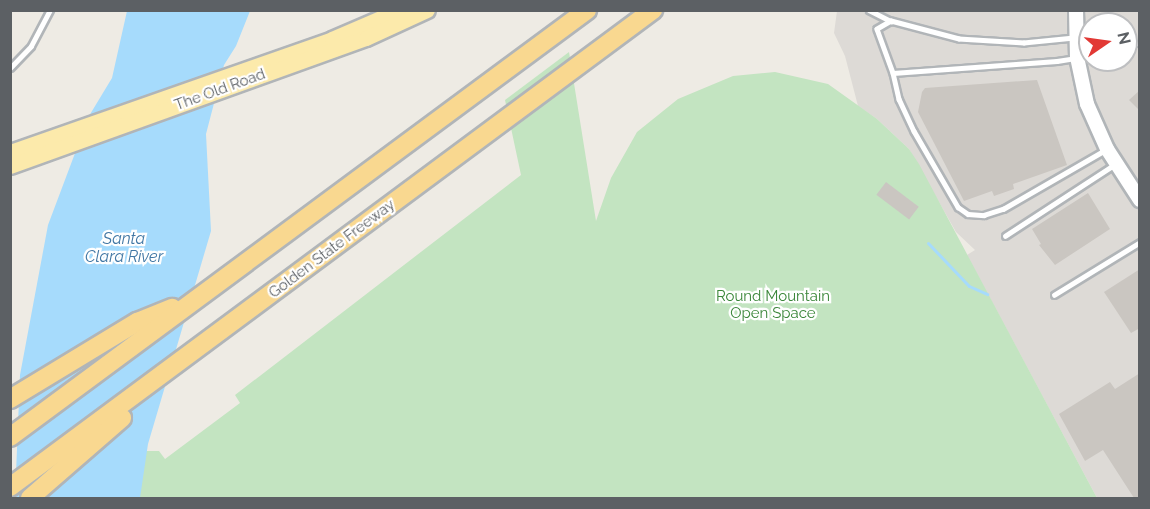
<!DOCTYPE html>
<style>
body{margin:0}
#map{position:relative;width:1150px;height:509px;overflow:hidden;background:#eeebe4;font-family:Raleway,sans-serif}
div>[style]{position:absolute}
.industrial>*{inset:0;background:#dddad6}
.green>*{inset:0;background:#c3e4c1}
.water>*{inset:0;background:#a6dbfc}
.stream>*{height:3px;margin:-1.5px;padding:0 1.5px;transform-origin:1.5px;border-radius:1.5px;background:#a6dbfc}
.building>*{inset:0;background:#cac6c1;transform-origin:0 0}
.roads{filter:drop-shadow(2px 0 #b1b5b8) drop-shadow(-2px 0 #b1b5b8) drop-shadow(0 2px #b1b5b8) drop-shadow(0 -2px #b1b5b8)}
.lane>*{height:4.5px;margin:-2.25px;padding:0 2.25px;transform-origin:2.25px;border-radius:2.25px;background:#fff}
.secondary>*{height:14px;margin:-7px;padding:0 7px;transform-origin:7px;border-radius:7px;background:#fff}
.primary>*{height:15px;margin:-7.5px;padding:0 7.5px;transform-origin:7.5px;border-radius:7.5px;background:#fceaab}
.highway>*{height:18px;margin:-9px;padding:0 9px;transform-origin:9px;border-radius:9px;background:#f9d890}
span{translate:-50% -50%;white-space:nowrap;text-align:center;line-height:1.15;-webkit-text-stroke:4.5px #fff;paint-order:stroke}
.street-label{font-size:15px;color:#5c6064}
.park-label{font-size:15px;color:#3a8639}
.water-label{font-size:16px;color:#4177a4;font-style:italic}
.frame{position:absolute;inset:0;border:12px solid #5c6064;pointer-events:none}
.north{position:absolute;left:1078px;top:12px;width:60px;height:60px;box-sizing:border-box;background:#fff;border:2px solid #bebfc1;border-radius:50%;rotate:77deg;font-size:16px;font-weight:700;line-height:24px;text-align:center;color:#5c6064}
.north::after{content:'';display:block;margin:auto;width:21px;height:27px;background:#e23935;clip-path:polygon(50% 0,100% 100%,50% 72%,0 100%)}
</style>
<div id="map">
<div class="industrial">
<div style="clip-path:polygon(evenodd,837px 11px,1139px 11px,1139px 498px,1097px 498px,967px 255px,975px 250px,956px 232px,909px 149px,877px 119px,858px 106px,845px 56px,834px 33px,837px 11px,1090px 24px,1126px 24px,1126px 60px,1090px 60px,1090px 24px)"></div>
</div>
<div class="green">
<div style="clip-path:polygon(569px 52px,596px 221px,611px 178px,637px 132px,678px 99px,733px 76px,775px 72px,828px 84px,877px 119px,909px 149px,919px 164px,1097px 498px,70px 498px,132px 451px,159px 451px,165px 459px,240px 403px,235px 395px,521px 175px,505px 100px)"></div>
</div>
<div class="water">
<div style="clip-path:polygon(127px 11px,250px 11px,236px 46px,224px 65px,206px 134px,211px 231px,148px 444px,140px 498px,15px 498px,20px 375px,48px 225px,89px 116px,112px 78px)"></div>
</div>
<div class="stream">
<div style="left:928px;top:243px;width:59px;rotate:46.4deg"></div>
<div style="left:969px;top:286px;width:20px;rotate:24deg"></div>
</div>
<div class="building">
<div style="clip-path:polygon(1037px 80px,1067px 165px,1013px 184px,1014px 189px,994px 196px,992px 191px,964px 201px,918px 112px,922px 92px,925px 88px)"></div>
<div style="clip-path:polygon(1140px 90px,1140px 111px,1129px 100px)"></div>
<div style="left:886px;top:182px;width:41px;height:16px;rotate:37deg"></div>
<div style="clip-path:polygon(1088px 193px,1110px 229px,1055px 265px,1039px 245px,1041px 244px,1032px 229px)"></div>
<div style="clip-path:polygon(1140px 269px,1140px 328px,1131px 333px,1104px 292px)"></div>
<div style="clip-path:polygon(1140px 373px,1140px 498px,1134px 498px,1103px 450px,1085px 461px,1059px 414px,1110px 382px,1115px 389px)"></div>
</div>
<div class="roads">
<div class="lane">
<div style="left:869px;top:10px;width:25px;rotate:27deg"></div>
<div style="left:1074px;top:38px;width:50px;rotate:174.3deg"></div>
<div style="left:1024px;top:43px;width:65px;rotate:-176.5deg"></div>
<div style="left:959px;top:39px;width:70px;rotate:-165.2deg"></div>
<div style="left:891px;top:21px;width:16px;rotate:150deg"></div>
<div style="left:877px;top:29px;width:47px;rotate:70deg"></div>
<div style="left:893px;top:73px;width:164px;rotate:-4.2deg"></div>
<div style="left:1057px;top:61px;width:18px;rotate:-9deg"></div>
<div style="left:1126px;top:44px;width:14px"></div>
<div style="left:1079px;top:45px;width:11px"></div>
<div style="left:10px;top:68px;width:30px;rotate:-46deg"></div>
<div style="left:31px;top:46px;width:41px;rotate:-62.2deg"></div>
<div style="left:893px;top:73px;width:27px;rotate:77deg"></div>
<div style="left:899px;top:99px;width:35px;rotate:65deg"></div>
<div style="left:914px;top:131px;width:88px;rotate:59.9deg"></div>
<div style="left:958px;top:207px;width:12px;rotate:35deg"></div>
<div style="left:968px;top:214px;width:16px;rotate:4deg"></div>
<div style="left:984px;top:215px;width:20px;rotate:-18deg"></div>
<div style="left:1003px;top:209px;width:118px;rotate:-30deg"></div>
<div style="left:1005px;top:236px;width:130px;rotate:-33.1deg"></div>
<div style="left:1054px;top:295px;width:101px;rotate:-31.6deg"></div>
</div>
<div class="secondary">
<div style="left:1076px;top:10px;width:47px;rotate:88.8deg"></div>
<div style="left:1077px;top:57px;width:48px;rotate:78deg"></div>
<div style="left:1087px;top:104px;width:49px;rotate:66deg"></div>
<div style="left:1107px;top:149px;width:61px;rotate:57.1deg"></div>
</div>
<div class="primary">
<div style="left:10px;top:152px;width:341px;rotate:-19.3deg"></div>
<div style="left:332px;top:39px;width:73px;rotate:-23.4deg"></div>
<div style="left:10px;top:166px;width:378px;rotate:-19.8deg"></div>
<div style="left:366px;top:38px;width:67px;rotate:-24.7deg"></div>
</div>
<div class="highway">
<div style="left:10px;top:399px;width:149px;rotate:-31.2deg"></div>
<div style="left:137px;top:322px;width:38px;rotate:-22deg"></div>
<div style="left:10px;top:437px;width:718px;rotate:-36.5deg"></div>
<div style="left:10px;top:487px;width:801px;rotate:-36.57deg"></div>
<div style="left:30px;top:498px;width:122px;rotate:-41deg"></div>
</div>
</div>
<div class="street-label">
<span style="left:220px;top:90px;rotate:-20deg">The Old Road</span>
<span style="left:332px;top:249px;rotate:-37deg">Golden State Freeway</span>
</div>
<div class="park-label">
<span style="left:773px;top:305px">Round Mountain<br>Open Space</span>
</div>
<div class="water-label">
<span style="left:124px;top:248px">Santa<br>Clara River</span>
</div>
<div class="frame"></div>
<div class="north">N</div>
</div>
